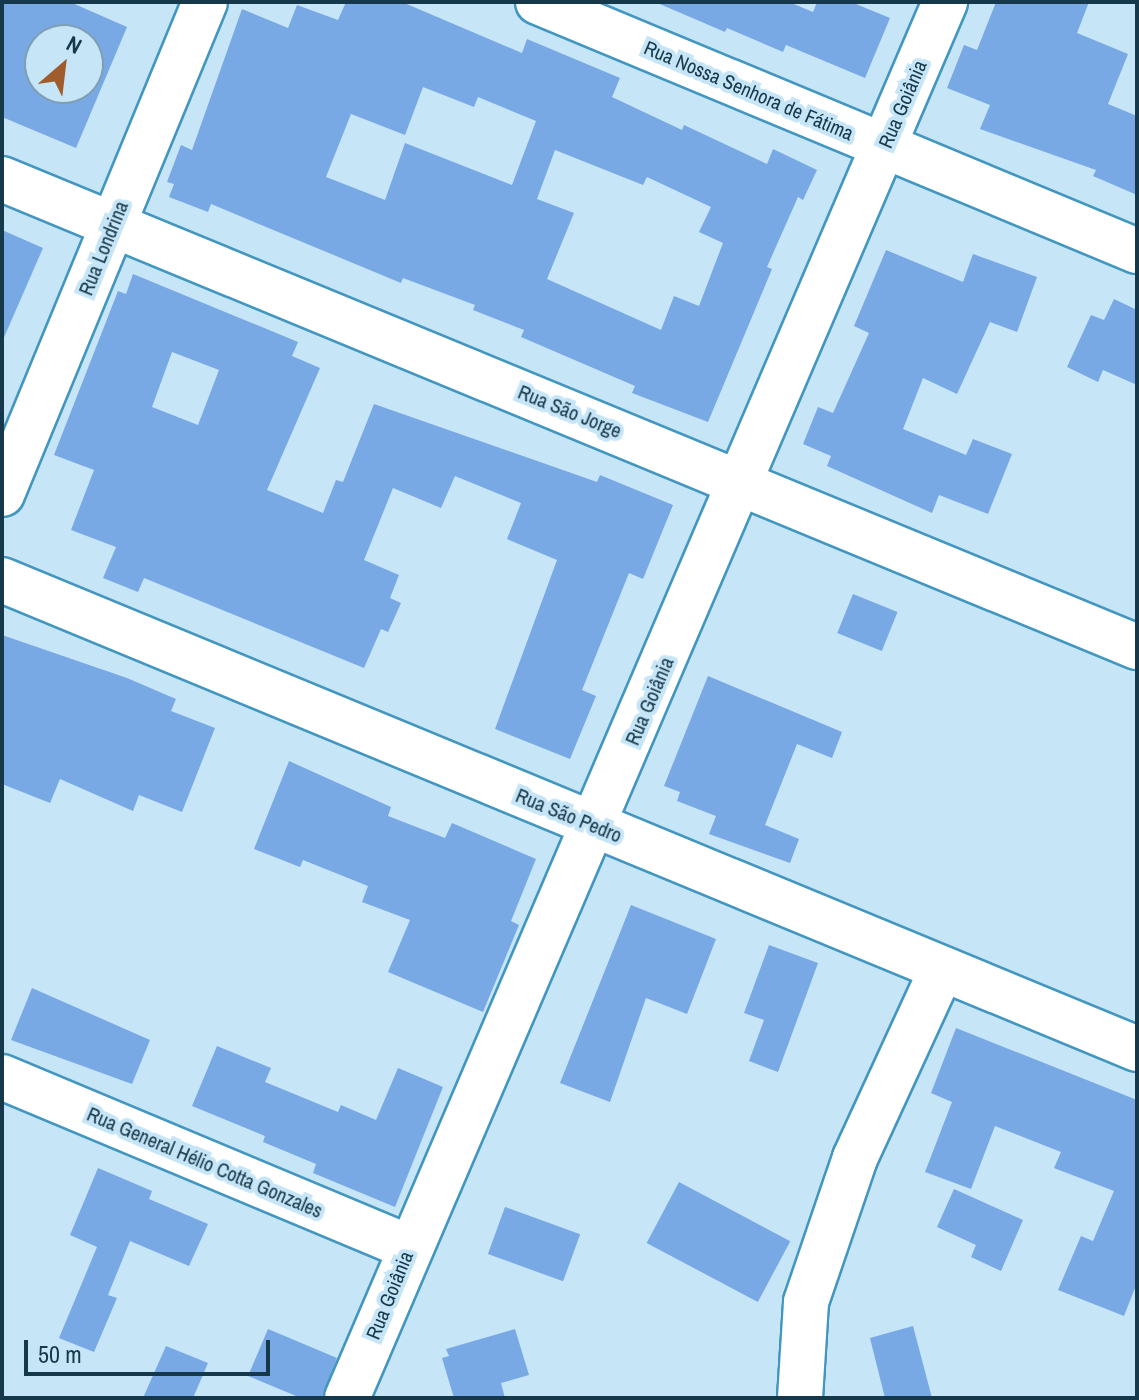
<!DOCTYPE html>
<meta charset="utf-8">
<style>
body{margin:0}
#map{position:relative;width:1139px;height:1400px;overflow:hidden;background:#c6e5f7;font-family:"Archivo Narrow",sans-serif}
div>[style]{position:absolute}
.building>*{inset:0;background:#78a9e5;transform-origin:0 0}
.roads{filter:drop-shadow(2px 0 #4296c0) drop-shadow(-2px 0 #4296c0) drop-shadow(0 2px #4296c0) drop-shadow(0 -2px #4296c0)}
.minor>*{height:44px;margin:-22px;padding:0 22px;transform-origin:22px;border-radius:22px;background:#fff}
span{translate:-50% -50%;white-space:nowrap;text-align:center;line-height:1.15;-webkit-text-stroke:8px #c6e5f7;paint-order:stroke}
.street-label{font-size:20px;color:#15384a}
.frame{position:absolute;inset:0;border:4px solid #15384a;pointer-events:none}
.north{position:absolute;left:24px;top:24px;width:80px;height:80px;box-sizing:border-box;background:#c6e5f7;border:2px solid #7fa0b2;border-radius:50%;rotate:28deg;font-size:22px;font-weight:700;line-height:32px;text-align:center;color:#15384a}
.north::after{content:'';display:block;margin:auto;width:28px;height:36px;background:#9f5c2c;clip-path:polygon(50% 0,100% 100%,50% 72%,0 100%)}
.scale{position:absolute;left:24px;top:1340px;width:246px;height:36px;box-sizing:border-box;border:4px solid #15384a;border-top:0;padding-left:10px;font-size:24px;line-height:28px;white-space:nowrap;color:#15384a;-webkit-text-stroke:6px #c6e5f7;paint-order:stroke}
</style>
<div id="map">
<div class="building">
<div style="clip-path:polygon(evenodd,2px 2px,70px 2px,127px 27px,76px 148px,2px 117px,2px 2px,40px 40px,88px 40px,88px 88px,40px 88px,40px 40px)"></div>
<div style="clip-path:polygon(evenodd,346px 2px,402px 2px,522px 53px,527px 39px,620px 78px,612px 97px,682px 130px,684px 125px,767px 164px,773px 149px,817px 170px,803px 200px,798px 197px,767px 267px,772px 269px,708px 422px,632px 393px,635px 386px,521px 337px,524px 330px,473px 310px,475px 305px,403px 278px,401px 283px,211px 204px,208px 212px,169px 197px,174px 184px,167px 182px,181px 145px,192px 150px,242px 9px,288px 28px,297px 5px,338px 20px,346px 2px,423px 87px,474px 107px,478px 97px,536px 121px,512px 185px,405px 143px,385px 200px,326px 177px,351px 114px,405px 135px,423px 87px,346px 2px,555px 150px,643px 185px,647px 177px,711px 207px,699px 232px,723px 243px,699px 306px,674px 296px,661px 330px,547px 279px,574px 213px,537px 199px,555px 150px)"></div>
<div style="clip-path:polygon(655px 2px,789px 2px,813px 12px,817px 2px,851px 2px,890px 18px,865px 78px,786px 45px,783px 52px,727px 28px,725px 32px)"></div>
<div style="clip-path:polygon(996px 2px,1089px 2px,1077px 33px,1128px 54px,1108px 104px,1137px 116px,1137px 195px,1093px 176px,1096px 170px,980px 129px,990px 105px,947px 88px,964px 45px,977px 50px)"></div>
<div style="clip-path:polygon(2px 230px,43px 248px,2px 342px)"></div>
<div style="clip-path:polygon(886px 250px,963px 282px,973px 254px,1037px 277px,1017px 332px,990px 322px,957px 394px,923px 378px,903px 429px,966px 455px,973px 439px,1012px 454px,988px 514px,939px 495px,932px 513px,827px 466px,831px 456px,803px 444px,818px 407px,833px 413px,869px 333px,854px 326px)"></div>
<div style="clip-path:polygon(evenodd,133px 274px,298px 342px,292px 356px,320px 368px,267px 490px,323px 513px,336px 480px,343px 482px,374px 404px,597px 482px,600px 475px,673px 505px,643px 579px,629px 573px,582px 690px,596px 696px,570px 759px,495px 729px,557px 560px,507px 539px,521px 503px,455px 476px,441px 508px,393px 488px,364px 560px,399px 575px,390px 598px,401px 603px,388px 632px,381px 629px,364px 668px,144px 578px,138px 592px,103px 578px,116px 547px,71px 530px,94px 470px,54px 455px,118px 291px,126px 294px,133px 274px,172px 352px,219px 370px,198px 425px,152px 407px,172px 352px)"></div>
<div style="clip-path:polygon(1114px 299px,1137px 310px,1137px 385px,1103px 370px,1098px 382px,1067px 367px,1091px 315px,1104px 320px)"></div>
<div style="left:853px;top:594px;width:48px;height:42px;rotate:22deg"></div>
<div style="clip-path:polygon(2px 635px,127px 678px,176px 699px,171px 711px,215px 728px,182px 812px,139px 795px,133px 811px,60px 779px,50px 803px,2px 784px)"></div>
<div style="clip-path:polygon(708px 676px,842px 732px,832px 758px,797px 744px,765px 825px,799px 839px,790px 863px,709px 834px,716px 816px,677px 801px,680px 792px,664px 786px)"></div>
<div style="clip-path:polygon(289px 761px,391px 807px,388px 816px,445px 838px,452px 823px,536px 859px,511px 921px,519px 925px,483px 1012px,388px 972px,410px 920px,362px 902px,368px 886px,303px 860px,300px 867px,254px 849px)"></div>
<div style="clip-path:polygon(631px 905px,716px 939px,687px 1014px,646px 998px,610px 1102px,560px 1083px)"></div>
<div style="clip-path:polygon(769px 945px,818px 963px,778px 1072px,749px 1061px,764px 1020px,744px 1013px)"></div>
<div style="clip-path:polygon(32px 988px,150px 1040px,132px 1084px,11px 1040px)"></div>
<div style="clip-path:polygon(956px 1028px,1137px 1100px,1137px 1283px,1124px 1316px,1058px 1290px,1081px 1236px,1093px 1241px,1114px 1191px,1054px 1168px,1061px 1152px,995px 1126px,971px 1189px,925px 1172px,952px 1102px,931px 1093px)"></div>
<div style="clip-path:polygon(217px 1046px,271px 1068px,265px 1082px,338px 1112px,341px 1105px,376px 1120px,398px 1068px,443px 1087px,395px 1207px,313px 1173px,316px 1164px,263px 1142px,265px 1136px,192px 1106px)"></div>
<div style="clip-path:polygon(98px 1168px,152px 1191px,149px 1199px,208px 1224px,189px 1266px,130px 1241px,108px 1295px,117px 1298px,94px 1352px,59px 1338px,97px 1247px,70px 1235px)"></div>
<div style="left:679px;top:1182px;width:126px;height:69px;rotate:28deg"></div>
<div style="clip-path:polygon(954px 1189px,1023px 1220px,1001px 1271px,971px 1257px,976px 1245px,937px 1227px)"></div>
<div style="left:505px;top:1207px;width:80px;height:50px;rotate:20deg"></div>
<div style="clip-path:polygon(913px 1326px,932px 1398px,885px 1398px,870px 1338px)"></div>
<div style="clip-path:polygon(268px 1329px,337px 1358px,322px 1398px,301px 1398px,248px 1376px)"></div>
<div style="clip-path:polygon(515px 1329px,529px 1375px,501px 1383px,505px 1398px,454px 1398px,442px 1358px,449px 1356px,446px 1349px)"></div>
<div style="clip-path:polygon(166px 1346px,208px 1363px,193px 1398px,143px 1398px)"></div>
</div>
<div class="roads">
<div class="minor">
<div style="left:538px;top:2px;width:649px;rotate:22.57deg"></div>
<div style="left:2px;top:179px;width:1228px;rotate:22.41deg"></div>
<div style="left:2px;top:494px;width:532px;rotate:-67.58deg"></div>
<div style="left:2px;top:580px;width:1228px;rotate:22.45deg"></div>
<div style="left:2px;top:1077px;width:441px;rotate:22.7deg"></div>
<div style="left:347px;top:1398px;width:1519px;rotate:-66.81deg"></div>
<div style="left:800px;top:1398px;width:96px;rotate:-86.4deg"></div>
<div style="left:806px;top:1302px;width:152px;rotate:-71.2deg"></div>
<div style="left:855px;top:1158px;width:208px;rotate:-65.3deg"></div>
</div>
</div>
<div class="street-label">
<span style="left:749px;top:90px;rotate:23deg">Rua Nossa Senhora de Fátima</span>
<span style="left:902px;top:104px;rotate:-67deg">Rua Goiânia</span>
<span style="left:103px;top:248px;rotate:-68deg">Rua Londrina</span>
<span style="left:570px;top:411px;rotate:22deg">Rua São Jorge</span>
<span style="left:649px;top:701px;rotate:-67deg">Rua Goiânia</span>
<span style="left:569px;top:815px;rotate:22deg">Rua São Pedro</span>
<span style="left:205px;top:1162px;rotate:23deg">Rua General Hélio Cotta Gonzales</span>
<span style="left:389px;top:1295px;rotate:-68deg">Rua Goiânia</span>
</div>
<div class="frame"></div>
<div class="north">N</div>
<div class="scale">50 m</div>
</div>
